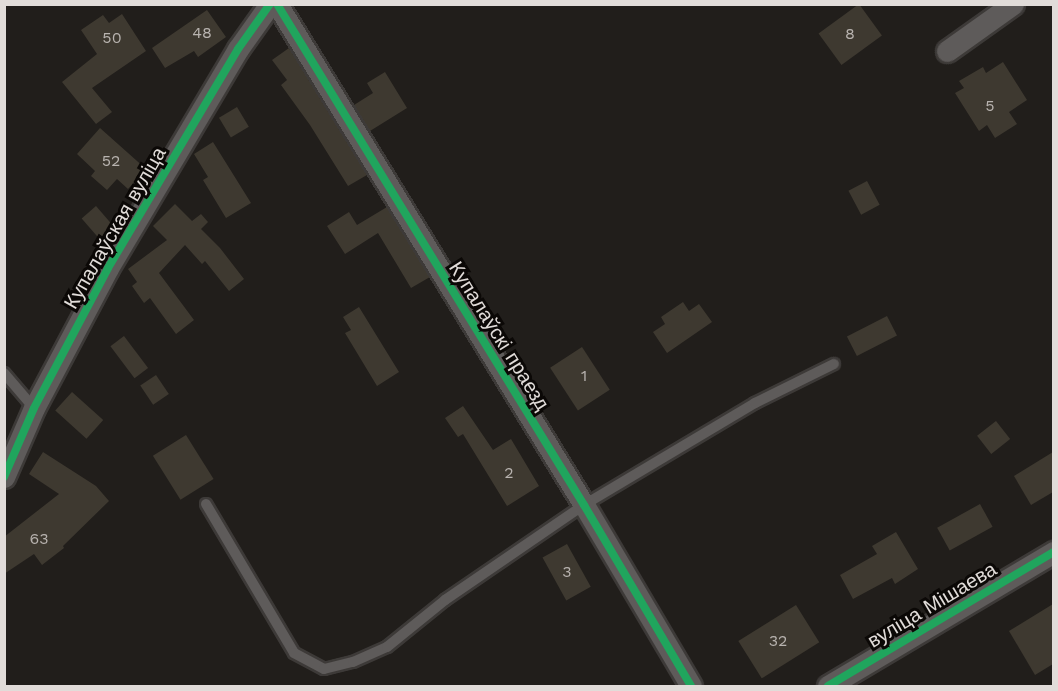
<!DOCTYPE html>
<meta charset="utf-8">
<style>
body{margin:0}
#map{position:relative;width:1058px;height:691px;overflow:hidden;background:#211e1b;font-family:"Work Sans",sans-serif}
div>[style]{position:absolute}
.building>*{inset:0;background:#3e3930;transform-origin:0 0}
.roads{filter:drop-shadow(2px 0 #3d3a38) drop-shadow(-2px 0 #3d3a38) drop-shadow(0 2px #3d3a38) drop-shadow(0 -2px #3d3a38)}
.lane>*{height:10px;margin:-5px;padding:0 5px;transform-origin:5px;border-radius:5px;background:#5e5b5a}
.street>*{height:21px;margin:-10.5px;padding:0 10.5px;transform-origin:10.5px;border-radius:10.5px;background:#5e5b5a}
.cycleway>*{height:8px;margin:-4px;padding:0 4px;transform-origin:4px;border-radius:4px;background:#20a55d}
span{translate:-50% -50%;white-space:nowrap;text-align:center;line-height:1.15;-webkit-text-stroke:6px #0b0806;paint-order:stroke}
.number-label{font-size:16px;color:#b8b3af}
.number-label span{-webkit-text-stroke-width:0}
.street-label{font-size:20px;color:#e1dcd9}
.frame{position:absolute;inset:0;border:6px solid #e1dcd9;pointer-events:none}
</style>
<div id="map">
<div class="building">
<div style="left:859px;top:4px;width:39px;height:50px;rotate:54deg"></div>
<div style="clip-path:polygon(207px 10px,226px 37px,198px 57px,194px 51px,165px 68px,152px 48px)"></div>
<div style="clip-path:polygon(122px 14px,146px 51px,92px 88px,112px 112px,96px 124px,62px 82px,97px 54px,81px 30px,103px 15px,109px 23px)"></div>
<div style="clip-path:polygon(289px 48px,367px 175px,348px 186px,310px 125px,281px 85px,287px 80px,272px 60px)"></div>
<div style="clip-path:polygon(1003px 62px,1027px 100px,1009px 112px,1017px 124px,995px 138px,987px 125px,979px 131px,955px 93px,964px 88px,959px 81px,983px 67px,986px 73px)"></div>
<div style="clip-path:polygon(385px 72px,407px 108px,370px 131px,354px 105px,373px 93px,367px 83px)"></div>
<div style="left:237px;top:107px;width:23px;height:21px;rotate:59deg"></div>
<div style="clip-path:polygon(100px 128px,146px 169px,128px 189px,117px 179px,107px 190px,91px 176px,95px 171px,77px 154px)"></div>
<div style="clip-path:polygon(213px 142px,251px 203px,226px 218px,203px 180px,208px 177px,194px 154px)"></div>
<div style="left:867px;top:181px;width:27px;height:21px;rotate:62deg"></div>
<div style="clip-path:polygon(175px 204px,192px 221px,201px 214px,208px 222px,201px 229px,220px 248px,244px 279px,229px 291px,205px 261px,202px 264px,185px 245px,159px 273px,194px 320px,176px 334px,150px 298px,144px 303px,132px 286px,137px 282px,128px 269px,167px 240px,153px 226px)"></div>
<div style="left:96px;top:206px;width:29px;height:19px;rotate:49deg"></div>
<div style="clip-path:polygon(387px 207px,430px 277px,411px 288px,378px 233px,345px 254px,327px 226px,349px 212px,357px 225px)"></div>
<div style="clip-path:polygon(683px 302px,689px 311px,699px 304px,712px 322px,667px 353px,653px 332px,665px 324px,661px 317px)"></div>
<div style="clip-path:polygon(359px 307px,399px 372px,377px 386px,345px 333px,351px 330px,343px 317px)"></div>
<div style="left:887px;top:316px;width:22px;height:45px;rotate:63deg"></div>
<div style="left:124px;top:336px;width:40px;height:17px;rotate:53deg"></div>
<div style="left:582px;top:347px;width:51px;height:38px;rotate:57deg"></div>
<div style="left:156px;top:375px;width:23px;height:19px;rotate:56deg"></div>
<div style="left:72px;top:392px;width:42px;height:25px;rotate:42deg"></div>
<div style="clip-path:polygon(463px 406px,493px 450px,511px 439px,539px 486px,507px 506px,463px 434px,458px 437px,445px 418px)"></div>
<div style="left:996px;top:421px;width:23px;height:24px;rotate:52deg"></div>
<div style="left:186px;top:435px;width:52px;height:39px;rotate:58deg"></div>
<div style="clip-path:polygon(43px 452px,96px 486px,109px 501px,63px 546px,64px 548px,42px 565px,34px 554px,4px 574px,4px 537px,59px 494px,29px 474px)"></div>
<div style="clip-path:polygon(1053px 452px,1053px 492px,1031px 505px,1014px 476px)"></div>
<div style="left:980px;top:504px;width:26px;height:49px;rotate:61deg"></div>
<div style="clip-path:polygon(896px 532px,918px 569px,895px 584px,892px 578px,853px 599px,840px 575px,877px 554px,872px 546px)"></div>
<div style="left:567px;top:544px;width:49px;height:28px;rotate:61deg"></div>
<div style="clip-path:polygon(1053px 604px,1053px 664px,1035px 675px,1009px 631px)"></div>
<div style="left:796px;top:605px;width:44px;height:68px;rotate:58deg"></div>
</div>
<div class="roads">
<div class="lane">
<div style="left:4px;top:373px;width:46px;rotate:49.4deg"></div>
<div style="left:206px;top:504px;width:173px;rotate:59.4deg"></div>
<div style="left:294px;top:653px;width:34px;rotate:28deg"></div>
<div style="left:324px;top:669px;width:30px;rotate:-14deg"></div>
<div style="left:353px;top:662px;width:37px;rotate:-24deg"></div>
<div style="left:387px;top:647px;width:75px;rotate:-39deg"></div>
<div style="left:445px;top:600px;width:168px;rotate:-34.4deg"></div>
<div style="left:584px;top:505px;width:199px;rotate:-30.8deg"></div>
<div style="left:755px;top:403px;width:88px;rotate:-26.3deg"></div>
</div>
<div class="street">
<div style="left:277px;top:4px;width:588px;rotate:58.5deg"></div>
<div style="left:584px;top:505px;width:210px;rotate:59.4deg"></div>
<div style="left:947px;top:51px;width:81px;rotate:-35.5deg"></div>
<div style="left:4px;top:477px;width:75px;rotate:-66.5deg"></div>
<div style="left:34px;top:408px;width:158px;rotate:-62.1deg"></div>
<div style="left:108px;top:268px;width:255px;rotate:-59.3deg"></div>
<div style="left:238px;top:49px;width:55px;rotate:-54.6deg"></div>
<div style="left:828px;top:686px;width:263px;rotate:-30.7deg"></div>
</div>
</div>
<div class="cycleway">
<div style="left:277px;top:4px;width:588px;rotate:58.5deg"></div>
<div style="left:584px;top:505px;width:210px;rotate:59.4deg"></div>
<div style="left:4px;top:477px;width:75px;rotate:-66.5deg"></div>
<div style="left:34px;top:408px;width:158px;rotate:-62.1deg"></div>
<div style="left:108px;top:268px;width:255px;rotate:-59.3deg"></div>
<div style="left:238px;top:49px;width:55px;rotate:-54.6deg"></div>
<div style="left:828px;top:686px;width:263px;rotate:-30.7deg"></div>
</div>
<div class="number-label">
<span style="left:202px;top:33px">48</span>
<span style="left:850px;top:34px">8</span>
<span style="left:112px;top:38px">50</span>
<span style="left:990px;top:106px">5</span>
<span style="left:111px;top:161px">52</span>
<span style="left:584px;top:376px">1</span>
<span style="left:509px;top:473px">2</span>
<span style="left:39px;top:539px">63</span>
<span style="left:567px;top:572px">3</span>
<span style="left:778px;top:641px">32</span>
</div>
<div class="street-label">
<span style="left:115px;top:228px;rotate:-60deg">Купалаўская вуліца</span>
<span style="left:499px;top:336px;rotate:58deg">Купалаўскі праезд</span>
<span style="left:932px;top:605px;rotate:-31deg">вуліца Мішаева</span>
</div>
<div class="frame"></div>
</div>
